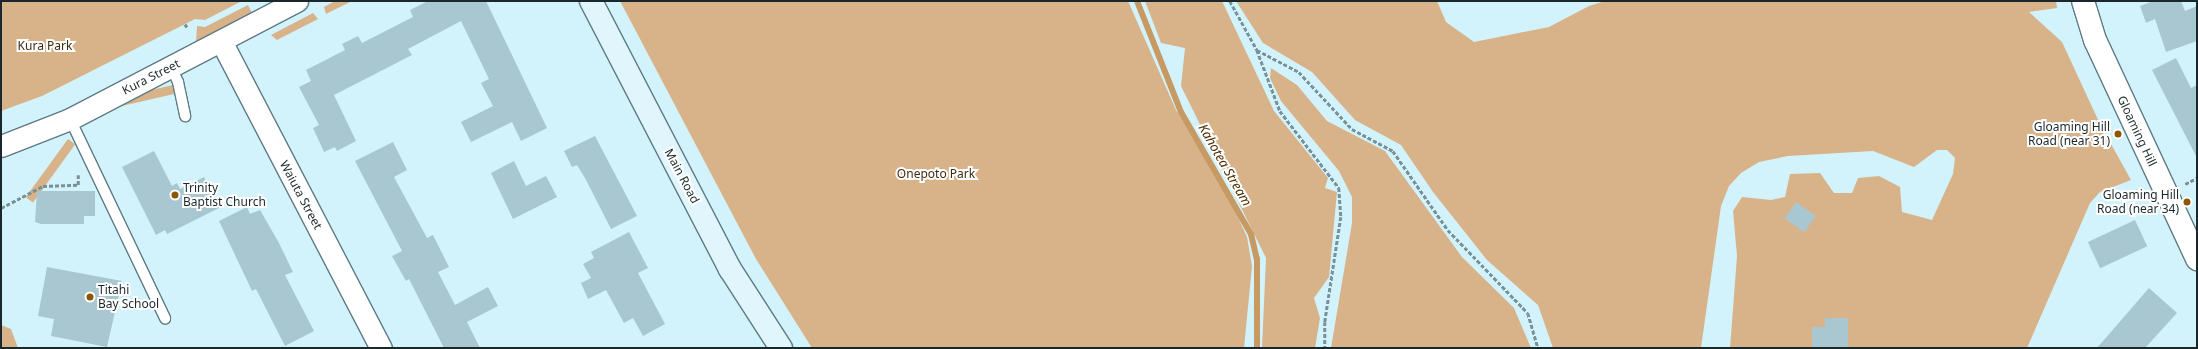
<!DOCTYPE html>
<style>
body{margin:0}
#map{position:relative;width:2198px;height:349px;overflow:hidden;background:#d2f2fc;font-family:"Noto Sans",sans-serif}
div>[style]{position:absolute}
.green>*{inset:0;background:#d8b389;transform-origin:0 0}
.stream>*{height:6px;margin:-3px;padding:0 3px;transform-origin:3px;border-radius:3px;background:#c79963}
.building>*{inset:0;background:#a8c7d1;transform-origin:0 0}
.path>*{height:2.5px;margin-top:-1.25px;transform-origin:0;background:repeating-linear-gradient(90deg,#799096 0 4px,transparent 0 6px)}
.roads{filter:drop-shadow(1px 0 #5e7b84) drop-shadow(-1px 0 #5e7b84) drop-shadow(0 1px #5e7b84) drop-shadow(0 -1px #5e7b84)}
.service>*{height:10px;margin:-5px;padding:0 5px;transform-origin:5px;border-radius:5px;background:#fff}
.minor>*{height:21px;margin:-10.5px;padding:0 10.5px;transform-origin:10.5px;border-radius:10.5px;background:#fff}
.tertiary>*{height:22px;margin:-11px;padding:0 11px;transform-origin:11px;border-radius:11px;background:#fff}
.secondary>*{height:22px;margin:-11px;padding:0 11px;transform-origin:11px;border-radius:11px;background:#e0f5fc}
.dots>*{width:11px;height:11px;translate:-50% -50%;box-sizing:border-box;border:2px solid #fff;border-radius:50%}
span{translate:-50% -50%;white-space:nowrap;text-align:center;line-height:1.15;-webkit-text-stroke:4px #fff;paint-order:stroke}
.park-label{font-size:12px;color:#3f2b13}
.street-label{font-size:12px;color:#1b282b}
.poi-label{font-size:12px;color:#1b282b}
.right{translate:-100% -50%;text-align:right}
.left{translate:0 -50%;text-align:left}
.water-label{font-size:13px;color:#4e2f01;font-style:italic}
.frame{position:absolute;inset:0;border:2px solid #1b282b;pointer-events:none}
</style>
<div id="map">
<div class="green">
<div style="clip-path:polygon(1px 1px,242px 1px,205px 20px,195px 19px,42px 96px,1px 111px)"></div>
<div style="clip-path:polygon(335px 1px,352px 1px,326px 14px,324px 7px)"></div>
<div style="clip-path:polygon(620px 1px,1128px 1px,1176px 110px,1221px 180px,1247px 237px,1252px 266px,1244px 348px,812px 348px,756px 259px)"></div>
<div style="clip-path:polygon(1145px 1px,1222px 1px,1274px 111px,1328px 178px,1325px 188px,1337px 192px,1329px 277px,1314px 298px,1320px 318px,1315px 348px,1262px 348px,1266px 258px,1181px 86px,1185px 48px,1161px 43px)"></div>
<div style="clip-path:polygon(1236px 1px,1437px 1px,1446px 22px,1474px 42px,1549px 27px,1589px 6px,1605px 1px,2056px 1px,2057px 8px,2029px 12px,2062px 42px,2100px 124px,2131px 180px,2100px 192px,2090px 203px,2027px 348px,1730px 348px,1737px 256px,1733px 211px,1742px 197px,1771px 200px,1785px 197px,1790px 174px,1820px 173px,1834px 193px,1852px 193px,1858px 178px,1879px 176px,1900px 187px,1902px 212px,1932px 220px,1953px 174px,1955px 158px,1947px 150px,1937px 150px,1914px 167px,1873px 151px,1788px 156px,1759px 162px,1741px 173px,1729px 186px,1721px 206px,1701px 348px,1553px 348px,1538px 305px,1487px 260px,1433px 192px,1401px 145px,1355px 120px,1312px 72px,1263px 43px)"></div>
<div style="clip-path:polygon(248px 5px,252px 13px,196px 42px,197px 26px,205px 27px)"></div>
<div style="clip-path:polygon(313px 13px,318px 19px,277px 40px,271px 35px)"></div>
<div style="clip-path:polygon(1271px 68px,1297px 85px,1327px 121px,1385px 151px,1462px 257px,1514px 308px,1531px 348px,1331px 348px,1352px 223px,1352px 197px,1339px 171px,1281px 101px,1270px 78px)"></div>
<div style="left:173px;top:85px;width:9px;height:98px;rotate:77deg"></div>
<div style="left:68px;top:139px;width:9px;height:72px;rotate:36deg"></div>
<div style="clip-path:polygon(1px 325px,11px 329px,18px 348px,1px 348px)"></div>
</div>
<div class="stream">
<div style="left:1137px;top:1px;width:119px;rotate:68.4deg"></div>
<div style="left:1181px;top:112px;width:141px;rotate:60.2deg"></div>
<div style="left:1251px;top:234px;width:26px;rotate:77deg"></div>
<div style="left:1257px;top:259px;width:89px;rotate:90deg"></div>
</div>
<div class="building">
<div style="clip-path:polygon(428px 1px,486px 1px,547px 128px,521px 141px,512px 122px,471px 142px,461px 122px,493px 106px,481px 83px,489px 79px,461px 21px,408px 49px,412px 55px,334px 95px,356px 141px,337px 151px,335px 147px,324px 152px,313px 128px,319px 125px,299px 87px,311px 81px,306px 70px,345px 50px,342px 44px,358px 36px,362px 43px,413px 17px,410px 10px)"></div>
<div style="clip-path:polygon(2153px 1px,2181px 1px,2185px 11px,2197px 6px,2197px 41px,2166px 52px,2155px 19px,2146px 23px,2140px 6px)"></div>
<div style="clip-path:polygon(2176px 58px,2191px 88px,2197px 85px,2197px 158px,2152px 70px)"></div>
<div style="clip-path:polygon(595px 136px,637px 216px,611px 229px,585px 178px,577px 165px,572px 167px,564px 151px)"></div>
<div style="clip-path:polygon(393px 142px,407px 170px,394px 177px,427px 238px,433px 235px,449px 267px,438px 272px,455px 305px,488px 287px,498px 306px,467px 322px,480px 348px,444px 348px,409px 279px,406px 281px,392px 256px,402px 251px,355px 161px)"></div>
<div style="clip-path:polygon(154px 151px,172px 186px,177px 183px,180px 189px,204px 177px,219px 208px,167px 234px,165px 230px,156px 235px,122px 167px)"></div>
<div style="clip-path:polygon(514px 161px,526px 186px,546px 176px,557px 197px,513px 219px,491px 173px)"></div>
<div style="clip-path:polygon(37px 191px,95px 191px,95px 216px,84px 216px,84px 224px,41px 224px,35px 222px)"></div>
<div style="left:1796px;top:202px;width:24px;height:20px;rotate:35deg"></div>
<div style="clip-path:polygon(247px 207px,250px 214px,260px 210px,279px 243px,293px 272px,285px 275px,314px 331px,285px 346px,256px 289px,252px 291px,219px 221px)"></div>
<div style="left:2135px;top:220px;width:29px;height:52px;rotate:65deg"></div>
<div style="clip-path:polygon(629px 232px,648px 268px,638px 273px,665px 324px,643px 336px,633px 318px,624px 323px,606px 290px,588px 299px,581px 283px,591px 278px,583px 264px,594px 258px,591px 252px)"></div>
<div style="clip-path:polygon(47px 267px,122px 281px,107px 347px,51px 336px,54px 319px,38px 316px)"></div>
<div style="clip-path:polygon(2149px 288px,2177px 313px,2145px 348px,2097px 348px)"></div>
<div style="clip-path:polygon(1825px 318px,1848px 318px,1848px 348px,1812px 348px,1812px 327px,1825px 327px)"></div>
</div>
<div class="path">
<div style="left:1230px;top:1px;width:56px;rotate:61.1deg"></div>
<div style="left:1257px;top:50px;width:65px;rotate:69.3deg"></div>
<div style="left:1280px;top:111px;width:97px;rotate:52.5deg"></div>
<div style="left:1339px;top:188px;width:29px;rotate:86deg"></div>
<div style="left:1341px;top:217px;width:106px;rotate:98.7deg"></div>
<div style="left:1325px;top:322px;width:26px;rotate:90deg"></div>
<div style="left:185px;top:24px;width:4px;rotate:56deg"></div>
<div style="left:1257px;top:50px;width:47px;rotate:27.6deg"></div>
<div style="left:1299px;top:72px;width:78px;rotate:47.1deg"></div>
<div style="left:1352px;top:129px;width:47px;rotate:28.2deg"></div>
<div style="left:1393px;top:151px;width:96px;rotate:55.2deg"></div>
<div style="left:1448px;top:230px;width:115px;rotate:46.1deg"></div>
<div style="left:1528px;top:313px;width:36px;rotate:74deg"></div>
<div style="left:2185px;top:184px;width:13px;rotate:-27deg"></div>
<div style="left:1px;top:208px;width:47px;rotate:-27.6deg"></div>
<div style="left:43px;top:186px;width:35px;rotate:-2deg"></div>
<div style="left:78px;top:185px;width:10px;rotate:-90deg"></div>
</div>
<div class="roads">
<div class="service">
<div style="left:171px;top:67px;width:17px;rotate:65deg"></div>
<div style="left:178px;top:82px;width:35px;rotate:78deg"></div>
<div style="left:70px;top:119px;width:221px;rotate:64.5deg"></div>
</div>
<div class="minor">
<div style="left:221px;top:41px;width:346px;rotate:62.5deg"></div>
<div style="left:1px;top:146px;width:74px;rotate:-21.4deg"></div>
<div style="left:70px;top:119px;width:256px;rotate:-27.5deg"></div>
</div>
<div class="tertiary">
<div style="left:2083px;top:1px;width:41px;rotate:72.9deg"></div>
<div style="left:2095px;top:40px;width:242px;rotate:65deg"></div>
</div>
<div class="secondary">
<div style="left:591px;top:1px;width:302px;rotate:62.6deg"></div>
<div style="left:730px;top:269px;width:94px;rotate:57.2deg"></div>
</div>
</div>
<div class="dots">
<div style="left:2118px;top:134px;background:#8c5805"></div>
<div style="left:175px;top:195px;background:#8c5805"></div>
<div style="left:2187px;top:202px;background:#8c5805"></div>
<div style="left:90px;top:297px;background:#8c5805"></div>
</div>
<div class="park-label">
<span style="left:45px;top:46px">Kura Park</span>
<span style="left:936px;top:174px">Onepoto Park</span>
</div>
<div class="street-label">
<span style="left:151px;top:77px;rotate:-27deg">Kura Street</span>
<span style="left:2137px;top:131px;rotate:65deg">Gloaming Hill</span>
<span style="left:682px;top:176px;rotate:62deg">Main Road</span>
<span style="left:301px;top:195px;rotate:62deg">Waiuta Street</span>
</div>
<div class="poi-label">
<span class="right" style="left:2110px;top:134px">Gloaming Hill<br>Road (near 31)</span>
<span class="left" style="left:183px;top:195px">Trinity<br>Baptist Church</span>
<span class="right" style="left:2179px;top:202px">Gloaming Hill<br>Road (near 34)</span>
<span class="left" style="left:98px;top:297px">Titahi<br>Bay School</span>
</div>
<div class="water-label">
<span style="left:1225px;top:165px;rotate:60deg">Kahotea Stream</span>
</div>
<div class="frame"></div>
</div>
